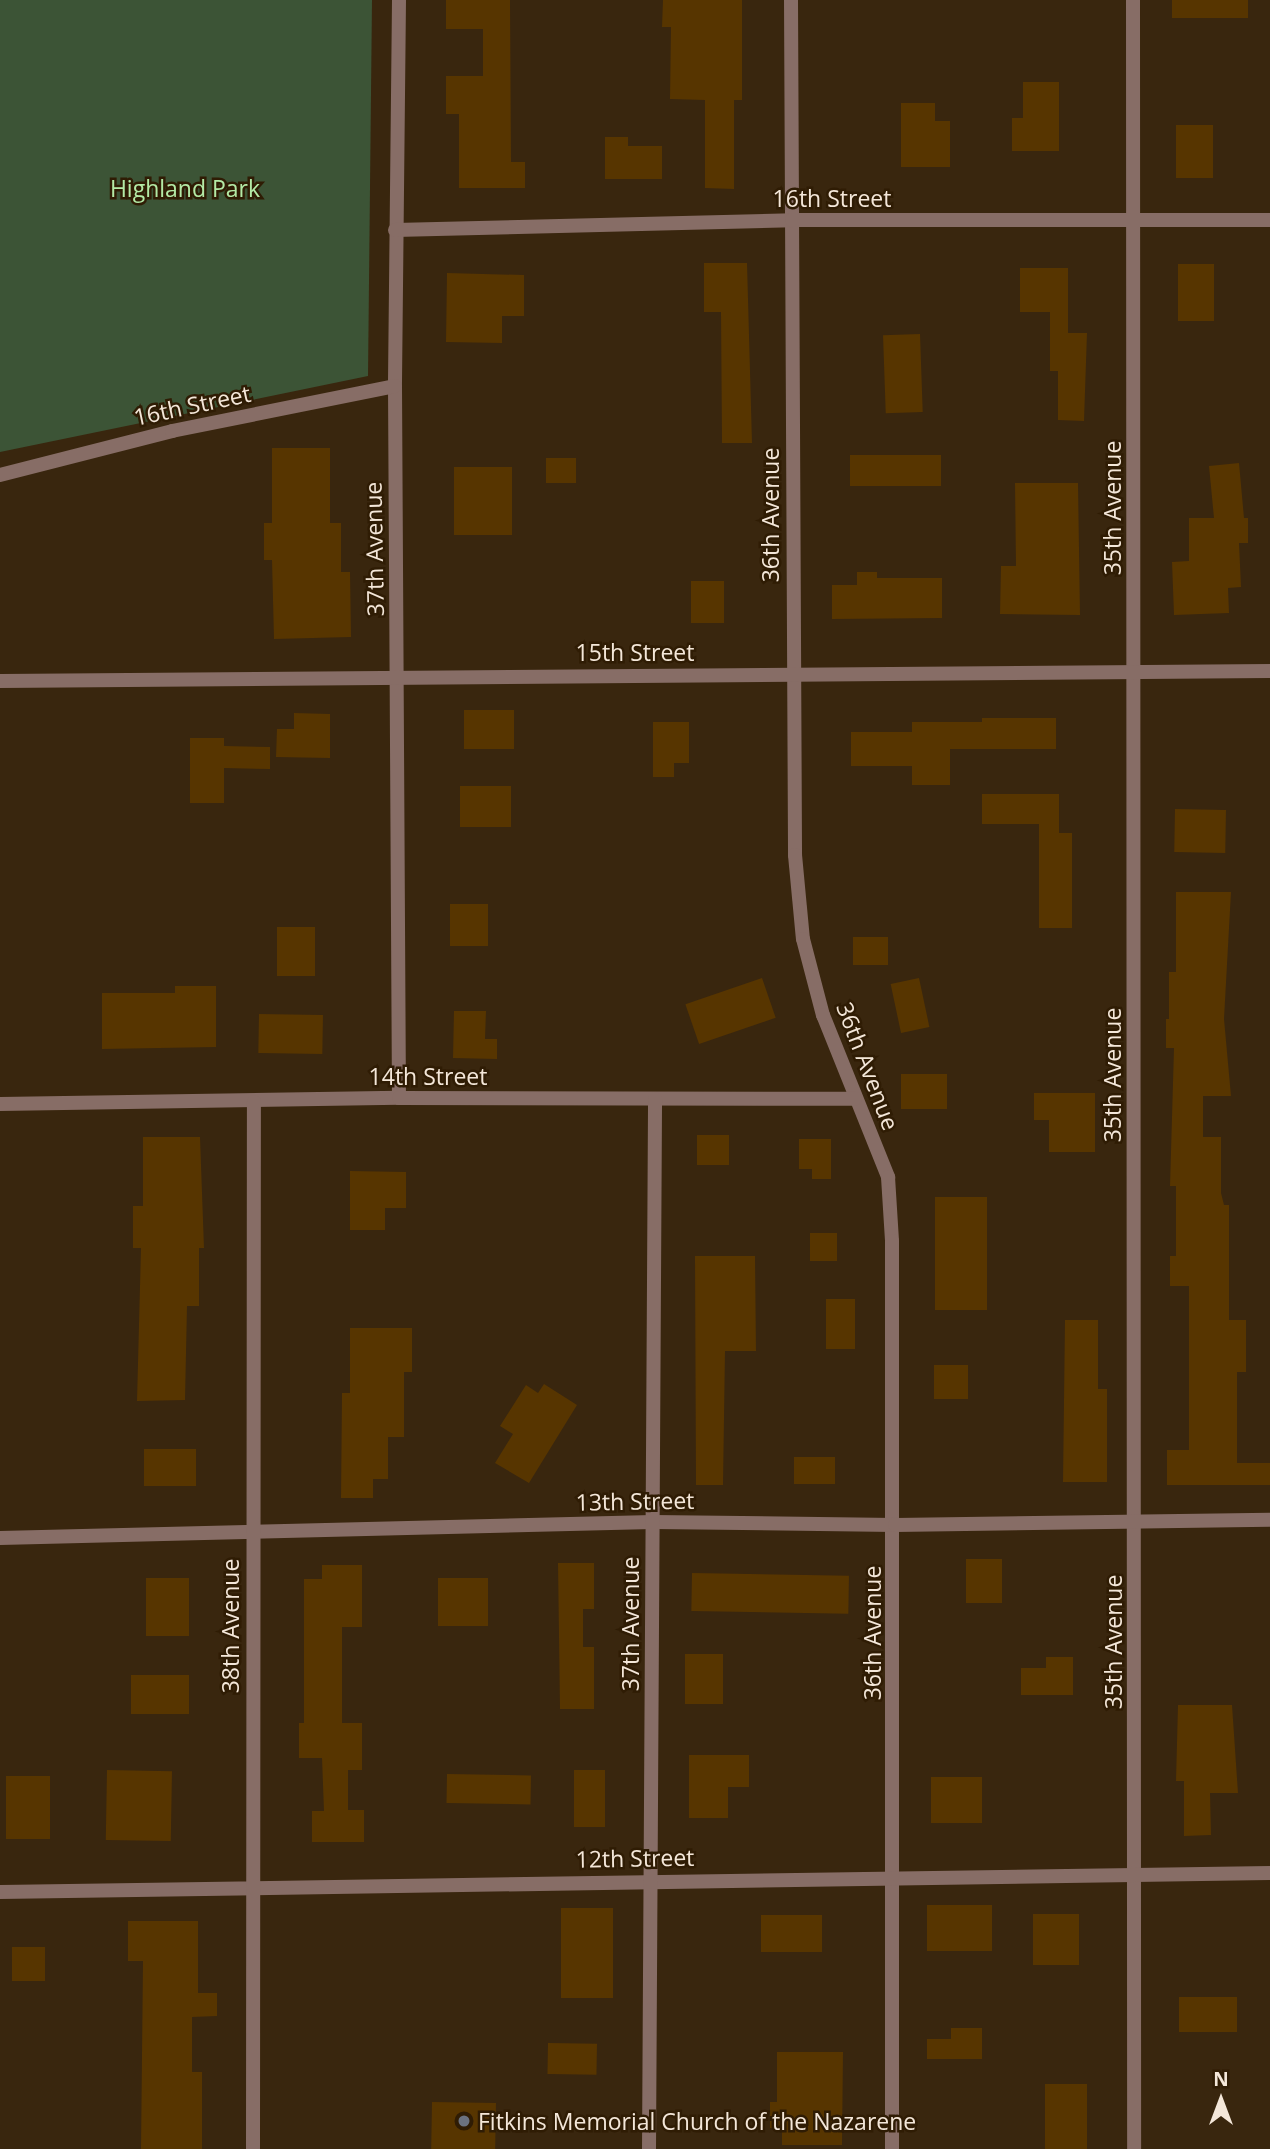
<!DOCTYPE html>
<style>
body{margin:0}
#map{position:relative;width:1270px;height:2149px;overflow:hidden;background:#39260e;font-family:"Open Sans",sans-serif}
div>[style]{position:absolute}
.green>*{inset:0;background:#3c5436}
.building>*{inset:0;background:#573500;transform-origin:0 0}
.minor>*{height:14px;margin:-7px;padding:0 7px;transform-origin:7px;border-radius:7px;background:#876d66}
.tertiary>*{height:14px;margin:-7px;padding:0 7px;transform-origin:7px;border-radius:7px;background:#876d66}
.dots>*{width:19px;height:19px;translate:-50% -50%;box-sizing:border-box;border:4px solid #2f1c04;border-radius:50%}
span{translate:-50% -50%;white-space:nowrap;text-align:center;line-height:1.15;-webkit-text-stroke:5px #2f1c04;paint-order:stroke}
.park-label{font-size:23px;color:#b3eaa6}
.street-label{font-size:23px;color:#f4e7d9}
.poi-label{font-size:23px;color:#f4e7d9}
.left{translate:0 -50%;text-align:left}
.north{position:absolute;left:1186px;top:2065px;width:70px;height:70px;-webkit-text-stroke:5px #2f1c04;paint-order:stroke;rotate:0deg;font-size:19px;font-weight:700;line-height:28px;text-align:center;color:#f4e7d9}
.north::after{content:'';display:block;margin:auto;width:24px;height:32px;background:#f4e7d9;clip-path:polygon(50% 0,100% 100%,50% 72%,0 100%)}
</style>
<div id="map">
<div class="green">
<div style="clip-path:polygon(0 0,372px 0,368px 376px,0 452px)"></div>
</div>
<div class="building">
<div style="clip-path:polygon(446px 0,510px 0,511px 162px,525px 162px,525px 188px,459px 188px,459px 114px,446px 114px,446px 76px,483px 76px,483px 29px,446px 29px)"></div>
<div style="clip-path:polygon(663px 0,742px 0,742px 100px,734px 100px,734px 189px,705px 188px,705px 100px,670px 99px,671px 27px,662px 27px)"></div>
<div style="left:1172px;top:0;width:76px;height:18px"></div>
<div style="clip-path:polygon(1023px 82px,1059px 82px,1059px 151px,1012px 151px,1012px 118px,1023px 118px)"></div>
<div style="clip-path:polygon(901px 103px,935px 103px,935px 121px,950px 121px,950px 167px,901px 167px)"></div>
<div style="left:1176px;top:125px;width:37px;height:53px"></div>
<div style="clip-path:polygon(605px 137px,628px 137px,628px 146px,662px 146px,662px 179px,605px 179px)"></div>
<div style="clip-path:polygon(704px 263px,747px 263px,752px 443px,722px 443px,721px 312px,704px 312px)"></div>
<div style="left:1178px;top:264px;width:36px;height:57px"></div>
<div style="clip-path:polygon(1020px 268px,1068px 268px,1068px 333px,1087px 333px,1084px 421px,1058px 420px,1058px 371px,1050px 371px,1050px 312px,1020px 312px)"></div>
<div style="clip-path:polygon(447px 273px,524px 275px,524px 316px,502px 316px,502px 343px,446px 342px)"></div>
<div style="left:920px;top:334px;width:78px;height:37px;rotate:88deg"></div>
<div style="clip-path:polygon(272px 448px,330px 448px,330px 523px,341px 523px,341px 572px,350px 572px,351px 637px,274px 639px,272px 560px,264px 560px,264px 523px,272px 523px)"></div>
<div style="left:850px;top:455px;width:91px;height:31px"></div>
<div style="left:546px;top:458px;width:30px;height:25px"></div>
<div style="clip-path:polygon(1239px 463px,1244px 518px,1248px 518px,1248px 543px,1239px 543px,1241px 587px,1228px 588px,1229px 613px,1174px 615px,1172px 562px,1189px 561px,1189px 518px,1214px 518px,1209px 466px)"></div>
<div style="left:454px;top:467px;width:58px;height:68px"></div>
<div style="clip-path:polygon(1015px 483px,1078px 483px,1080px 615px,1000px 614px,1001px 566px,1016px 566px)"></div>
<div style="clip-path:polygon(857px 572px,877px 572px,877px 578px,942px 578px,942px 618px,832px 619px,832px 585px,857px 585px)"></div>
<div style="left:691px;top:581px;width:33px;height:42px"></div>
<div style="left:464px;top:710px;width:50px;height:39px"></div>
<div style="clip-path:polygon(294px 713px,330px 714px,330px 758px,276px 757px,277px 729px,294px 729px)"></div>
<div style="clip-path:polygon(982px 718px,1056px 718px,1056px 749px,950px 749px,950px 785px,912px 785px,912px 766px,851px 766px,851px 732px,912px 732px,912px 722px,982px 722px)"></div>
<div style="clip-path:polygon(653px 722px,689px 722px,689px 763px,674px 763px,674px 777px,653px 777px)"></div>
<div style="clip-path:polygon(190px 738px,224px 738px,224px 746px,270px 747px,270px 769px,224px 768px,224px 803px,190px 803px)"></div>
<div style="left:460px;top:786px;width:51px;height:41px"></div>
<div style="clip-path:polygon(982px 794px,1059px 794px,1059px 833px,1072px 833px,1072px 928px,1039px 928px,1039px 824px,982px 824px)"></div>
<div style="left:1175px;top:809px;width:51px;height:43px;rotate:1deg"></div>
<div style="clip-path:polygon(1176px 892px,1231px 892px,1224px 1019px,1231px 1096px,1203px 1096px,1203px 1137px,1221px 1137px,1221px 1193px,1224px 1205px,1229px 1205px,1229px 1320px,1246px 1320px,1246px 1372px,1237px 1372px,1237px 1463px,1270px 1463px,1270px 1485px,1167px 1485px,1167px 1450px,1189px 1450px,1189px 1286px,1170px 1286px,1170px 1256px,1176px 1256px,1176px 1186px,1170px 1186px,1174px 1048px,1166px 1048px,1166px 1019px,1169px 1019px,1169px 972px,1176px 972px)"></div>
<div style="left:450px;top:904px;width:38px;height:42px"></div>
<div style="left:277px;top:927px;width:38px;height:49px"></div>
<div style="left:853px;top:937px;width:35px;height:28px"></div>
<div style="left:762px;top:978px;width:42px;height:81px;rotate:71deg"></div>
<div style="left:919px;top:978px;width:50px;height:29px;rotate:78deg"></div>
<div style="clip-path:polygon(175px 986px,216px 986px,216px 1047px,102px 1049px,102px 993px,175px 993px)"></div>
<div style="clip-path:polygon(454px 1011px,486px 1011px,485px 1039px,497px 1039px,497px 1059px,453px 1058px)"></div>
<div style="left:259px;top:1014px;width:64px;height:39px;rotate:1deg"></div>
<div style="left:901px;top:1074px;width:46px;height:35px"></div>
<div style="clip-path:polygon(1034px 1093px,1095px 1093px,1095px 1152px,1049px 1152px,1049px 1120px,1034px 1120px)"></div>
<div style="left:697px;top:1135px;width:32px;height:30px"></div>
<div style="clip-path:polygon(143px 1137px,200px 1137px,204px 1248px,199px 1248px,199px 1306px,187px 1306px,185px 1400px,137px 1401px,141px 1248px,133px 1248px,133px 1206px,143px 1206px)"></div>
<div style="clip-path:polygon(799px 1139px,831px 1139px,831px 1179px,812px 1179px,812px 1169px,799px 1169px)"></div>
<div style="clip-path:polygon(350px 1171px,406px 1172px,406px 1208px,385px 1208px,385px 1230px,350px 1230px)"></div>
<div style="left:935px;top:1197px;width:52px;height:113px"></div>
<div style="left:810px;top:1233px;width:27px;height:28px"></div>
<div style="clip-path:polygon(695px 1256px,755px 1256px,756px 1351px,725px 1351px,723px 1485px,696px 1485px)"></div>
<div style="left:826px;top:1299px;width:29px;height:50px"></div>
<div style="clip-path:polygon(1065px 1320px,1098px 1320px,1098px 1389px,1107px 1389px,1107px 1482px,1063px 1482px)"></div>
<div style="clip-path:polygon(350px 1328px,412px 1328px,412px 1372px,404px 1372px,404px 1437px,388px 1437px,388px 1479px,373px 1479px,373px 1498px,341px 1498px,342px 1393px,350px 1393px)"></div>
<div style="left:934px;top:1365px;width:34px;height:34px"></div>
<div style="clip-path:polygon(544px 1384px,577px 1405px,529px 1483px,495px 1463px,513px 1434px,500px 1426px,526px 1385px,538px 1393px)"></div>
<div style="left:144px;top:1449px;width:52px;height:37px"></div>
<div style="left:794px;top:1457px;width:41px;height:27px"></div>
<div style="left:966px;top:1559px;width:36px;height:44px"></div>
<div style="clip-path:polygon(558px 1563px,594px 1563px,594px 1609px,583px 1609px,583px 1647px,594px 1647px,594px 1709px,560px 1709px)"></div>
<div style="clip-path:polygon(322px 1565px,362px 1565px,362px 1627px,342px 1627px,342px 1723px,362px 1723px,362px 1770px,348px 1770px,348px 1810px,364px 1810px,364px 1842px,312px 1842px,312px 1811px,324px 1811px,322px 1758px,299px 1758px,299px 1723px,304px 1723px,304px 1579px,322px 1579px)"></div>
<div style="left:692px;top:1573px;width:157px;height:38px;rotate:1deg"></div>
<div style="left:146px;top:1578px;width:43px;height:58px"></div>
<div style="left:438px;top:1578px;width:50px;height:48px"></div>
<div style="left:685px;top:1654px;width:38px;height:50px"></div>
<div style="clip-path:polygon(1046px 1657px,1073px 1657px,1073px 1695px,1021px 1695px,1021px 1668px,1046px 1668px)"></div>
<div style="left:131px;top:1675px;width:58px;height:39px"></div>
<div style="clip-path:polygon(1178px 1705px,1232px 1705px,1238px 1793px,1210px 1793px,1211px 1835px,1184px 1836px,1184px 1781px,1176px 1781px)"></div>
<div style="clip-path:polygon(689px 1755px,749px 1755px,749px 1787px,728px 1787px,728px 1818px,689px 1818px)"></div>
<div style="left:107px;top:1770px;width:65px;height:70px;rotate:1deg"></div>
<div style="left:574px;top:1770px;width:31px;height:57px"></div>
<div style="left:447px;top:1774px;width:84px;height:29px;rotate:1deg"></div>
<div style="left:6px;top:1776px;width:44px;height:63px"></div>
<div style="left:931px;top:1777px;width:51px;height:46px"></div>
<div style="left:927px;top:1905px;width:65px;height:46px"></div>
<div style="left:561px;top:1908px;width:52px;height:90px"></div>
<div style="left:1033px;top:1914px;width:46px;height:51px"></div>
<div style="left:761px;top:1915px;width:61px;height:37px"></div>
<div style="clip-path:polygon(128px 1921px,198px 1921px,198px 1993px,217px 1993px,217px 2016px,192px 2017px,192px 2072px,202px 2072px,202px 2149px,141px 2149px,143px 1961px,128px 1961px)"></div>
<div style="left:12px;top:1947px;width:33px;height:34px"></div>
<div style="left:1179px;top:1997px;width:58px;height:35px"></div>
<div style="clip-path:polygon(951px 2028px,982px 2028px,982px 2059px,927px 2059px,927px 2039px,951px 2039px)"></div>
<div style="left:548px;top:2043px;width:49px;height:31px;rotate:1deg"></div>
<div style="clip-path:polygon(777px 2052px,843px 2052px,842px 2145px,782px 2145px,782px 2128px,770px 2128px,770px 2102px,777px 2102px)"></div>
<div style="left:1045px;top:2084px;width:42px;height:65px"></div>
<div style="left:432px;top:2102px;width:64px;height:47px;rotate:1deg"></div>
</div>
<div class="minor">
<div style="left:399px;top:0;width:386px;rotate:90.6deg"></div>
<div style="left:395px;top:386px;width:712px;rotate:89.68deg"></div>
<div style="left:791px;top:0;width:855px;rotate:89.73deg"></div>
<div style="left:795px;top:855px;width:84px;rotate:84.6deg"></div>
<div style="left:803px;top:939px;width:79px;rotate:75.3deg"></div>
<div style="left:823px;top:1015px;width:175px;rotate:68.1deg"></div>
<div style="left:888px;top:1177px;width:64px;rotate:86.4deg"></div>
<div style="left:892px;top:1241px;width:908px;rotate:90deg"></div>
<div style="left:1133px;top:0;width:2149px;rotate:89.97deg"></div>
<div style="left:395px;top:230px;width:397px;rotate:-1.4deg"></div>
<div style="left:792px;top:220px;width:478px"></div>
<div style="left:0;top:475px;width:178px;rotate:-14.3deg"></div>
<div style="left:172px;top:431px;width:227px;rotate:-11.4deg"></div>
<div style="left:0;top:1104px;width:399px;rotate:-0.9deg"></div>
<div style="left:399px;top:1098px;width:456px;rotate:0.1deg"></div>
<div style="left:0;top:1538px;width:653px;rotate:-1.4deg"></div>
<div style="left:653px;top:1522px;width:242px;rotate:0.7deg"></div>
<div style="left:895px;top:1525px;width:375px;rotate:-0.8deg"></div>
<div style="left:0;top:1892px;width:1270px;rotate:-0.86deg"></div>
<div style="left:253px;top:2149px;width:1047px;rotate:-89.95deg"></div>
<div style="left:649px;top:2149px;width:1050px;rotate:-89.67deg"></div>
</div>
<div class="tertiary">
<div style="left:0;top:681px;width:1270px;rotate:-0.45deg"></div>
</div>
<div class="dots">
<div style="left:464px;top:2121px;background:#6b7280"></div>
</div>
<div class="park-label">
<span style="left:185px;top:188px">Highland Park</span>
</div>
<div class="street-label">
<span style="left:832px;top:198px">16th Street</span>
<span style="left:192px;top:405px;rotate:-12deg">16th Street</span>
<span style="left:1112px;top:508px;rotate:-90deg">35th Avenue</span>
<span style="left:770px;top:515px;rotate:-90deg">36th Avenue</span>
<span style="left:374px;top:549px;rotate:-91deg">37th Avenue</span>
<span style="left:635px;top:652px">15th Street</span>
<span style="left:868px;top:1066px;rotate:69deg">36th Avenue</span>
<span style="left:1112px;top:1075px;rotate:-90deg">35th Avenue</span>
<span style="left:428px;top:1076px">14th Street</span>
<span style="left:635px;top:1501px;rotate:-1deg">13th Street</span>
<span style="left:630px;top:1624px;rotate:-90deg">37th Avenue</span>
<span style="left:230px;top:1626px;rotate:-90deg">38th Avenue</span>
<span style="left:872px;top:1633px;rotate:-90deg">36th Avenue</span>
<span style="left:1113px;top:1642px;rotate:-90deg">35th Avenue</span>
<span style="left:635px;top:1858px;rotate:-1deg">12th Street</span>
</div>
<div class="poi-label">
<span class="left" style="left:478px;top:2121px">Fitkins Memorial Church of the Nazarene</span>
</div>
<div class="north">N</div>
</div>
